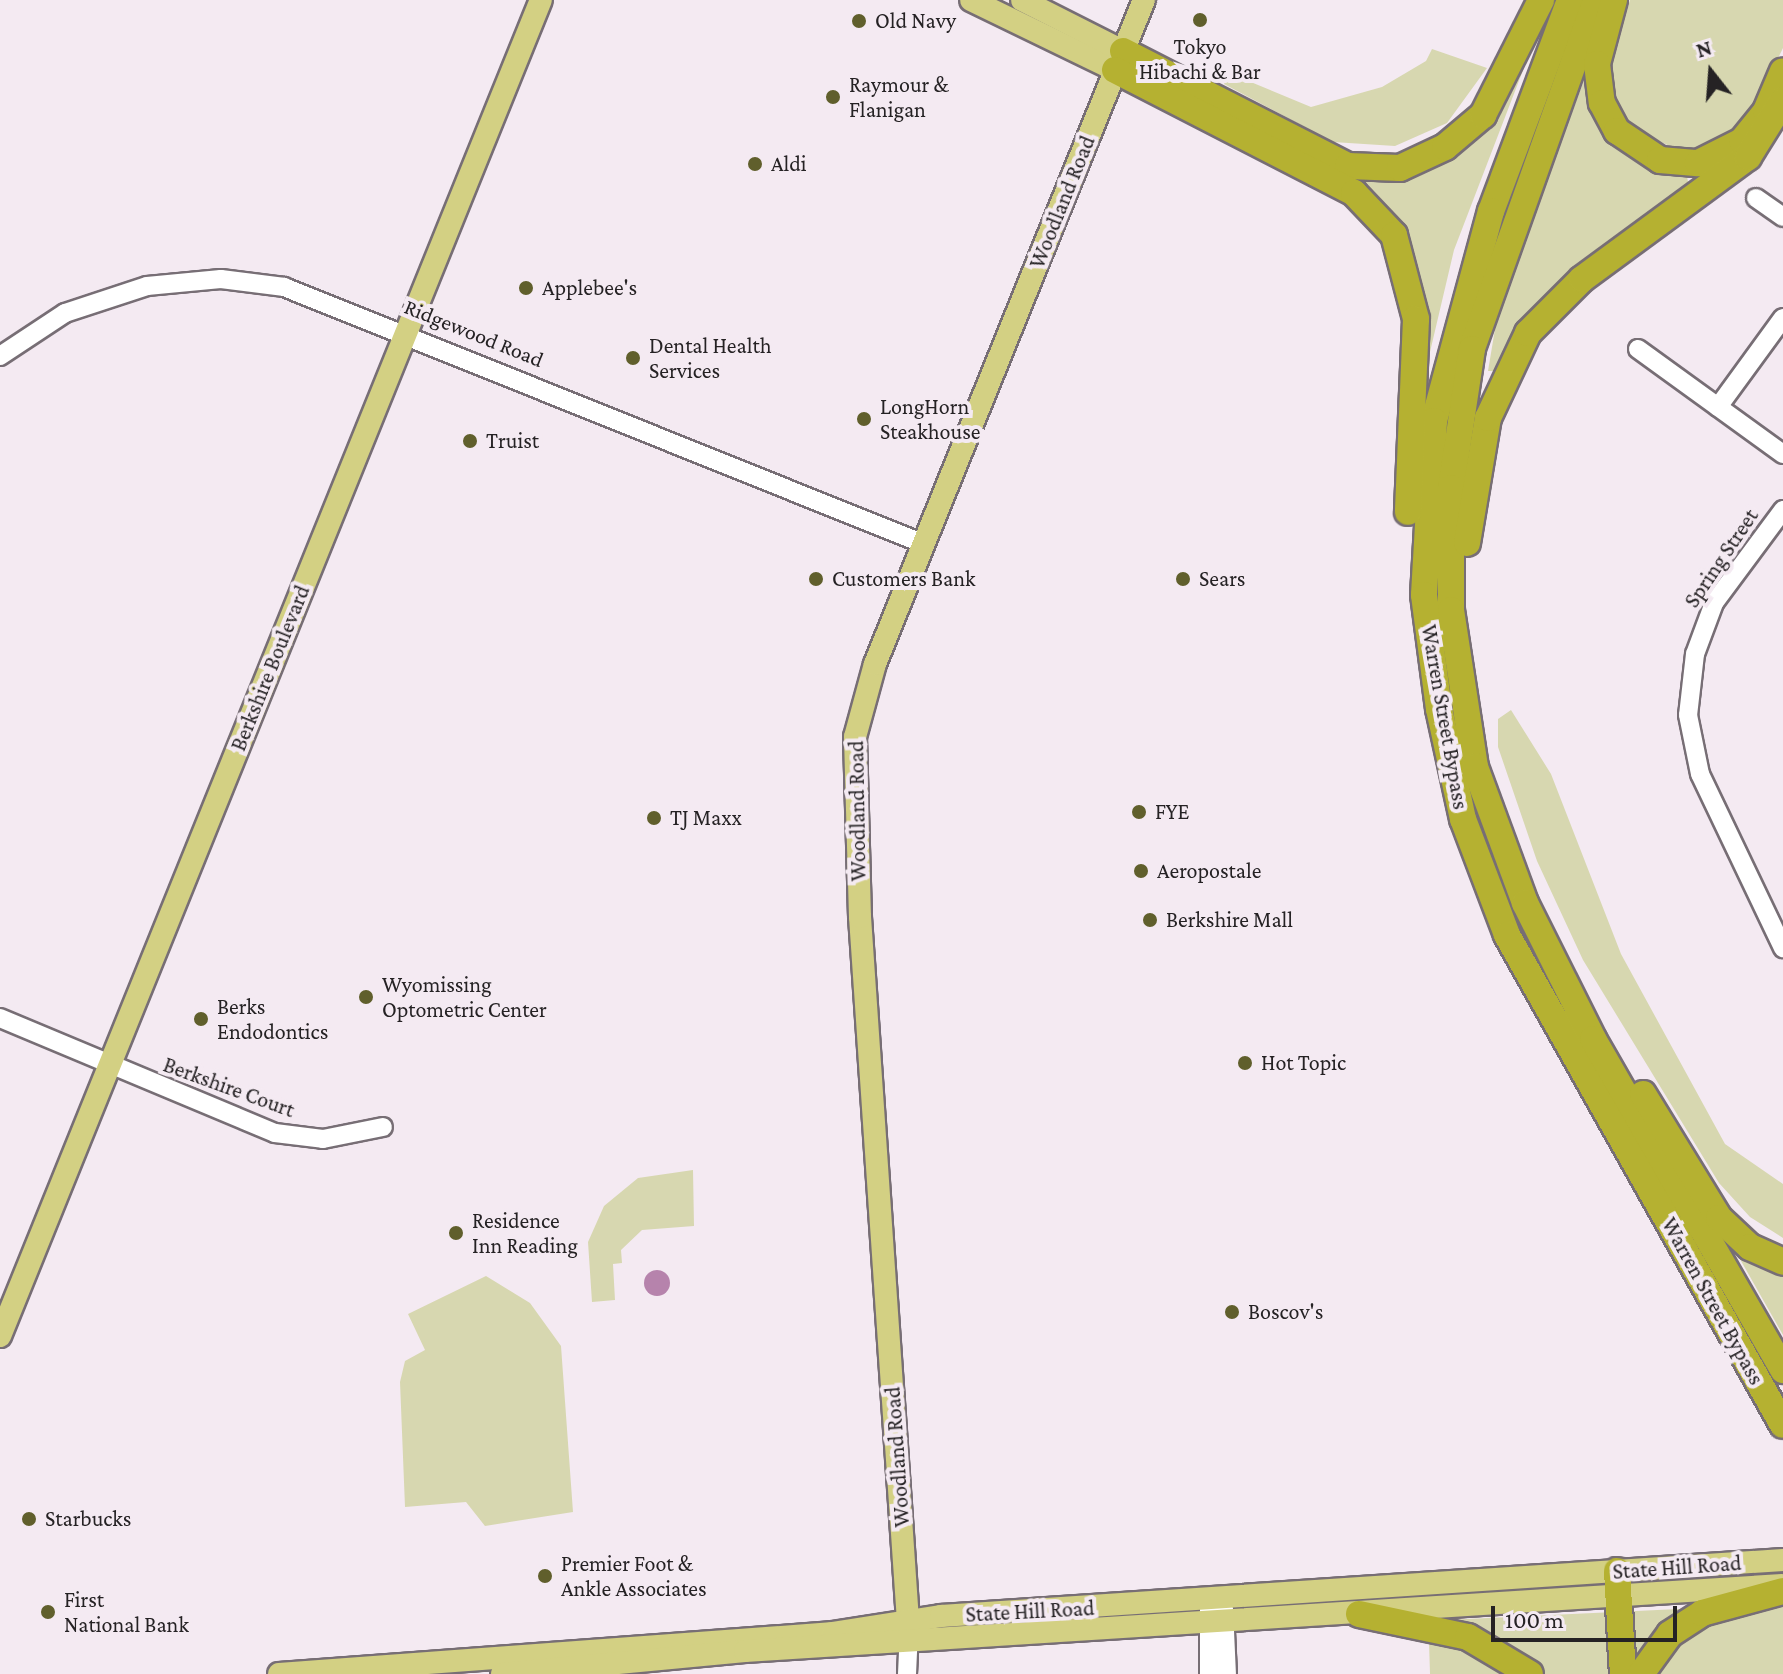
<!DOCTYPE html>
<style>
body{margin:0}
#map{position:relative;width:1783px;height:1674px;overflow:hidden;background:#f4eaf2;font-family:"Crimson Pro",serif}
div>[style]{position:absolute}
.green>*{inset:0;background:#d7d7b0}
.water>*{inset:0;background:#b683ac}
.round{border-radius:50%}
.roads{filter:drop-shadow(2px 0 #776e75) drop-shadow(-2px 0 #776e75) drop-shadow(0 2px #776e75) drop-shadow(0 -2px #776e75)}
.minor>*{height:18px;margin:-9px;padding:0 9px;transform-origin:9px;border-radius:9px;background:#fff}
.major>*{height:22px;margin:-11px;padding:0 11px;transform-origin:11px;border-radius:11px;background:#d3d083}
.highway>*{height:26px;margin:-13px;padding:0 13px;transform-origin:13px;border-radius:13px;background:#b5b131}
.dots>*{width:22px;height:22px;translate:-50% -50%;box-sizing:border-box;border:4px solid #f4eaf2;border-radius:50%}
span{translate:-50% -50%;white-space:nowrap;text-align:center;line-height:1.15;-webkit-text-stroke:8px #f4eaf2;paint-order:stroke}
.poi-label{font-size:22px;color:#252224}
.left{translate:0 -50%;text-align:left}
.street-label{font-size:22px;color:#252224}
.north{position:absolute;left:1671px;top:32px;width:80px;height:80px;-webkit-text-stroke:6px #f4eaf2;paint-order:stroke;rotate:343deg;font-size:22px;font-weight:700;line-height:32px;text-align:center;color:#252224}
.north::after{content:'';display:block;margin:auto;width:28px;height:36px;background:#252224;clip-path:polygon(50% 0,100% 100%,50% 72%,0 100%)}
.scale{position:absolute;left:1491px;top:1606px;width:186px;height:36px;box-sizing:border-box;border:4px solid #252224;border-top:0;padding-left:10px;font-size:24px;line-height:28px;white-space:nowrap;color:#252224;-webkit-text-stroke:6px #f4eaf2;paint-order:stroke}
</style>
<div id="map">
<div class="green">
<div style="clip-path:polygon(1550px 0,1454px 250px,1418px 403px,1424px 304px,1414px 254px,1387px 207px,1353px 180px,1433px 167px)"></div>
<div style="clip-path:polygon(1630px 0,1783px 0,1783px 48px,1745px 125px,1707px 150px,1684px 153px,1632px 128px,1612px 95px,1608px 72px)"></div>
<div style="clip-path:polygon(1432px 49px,1487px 68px,1447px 123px,1395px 146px,1333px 142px,1224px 84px,1229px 73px,1311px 107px,1382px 87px,1426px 61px)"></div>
<div style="clip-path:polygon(1589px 67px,1597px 115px,1686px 170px,1690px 194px,1500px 371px,1488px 371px,1499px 305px)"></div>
<div style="clip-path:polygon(1511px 710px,1551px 774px,1621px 954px,1725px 1144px,1783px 1184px,1783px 1238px,1750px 1217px,1719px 1183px,1583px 960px,1537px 861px,1498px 747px,1498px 719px)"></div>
<div style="clip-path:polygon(693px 1170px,694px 1226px,642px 1230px,621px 1250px,622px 1263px,613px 1264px,615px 1300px,592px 1302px,588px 1242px,604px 1206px,638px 1178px)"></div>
<div style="clip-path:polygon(1732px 1245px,1783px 1270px,1783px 1335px)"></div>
<div style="clip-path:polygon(486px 1276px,530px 1303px,561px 1346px,573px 1512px,485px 1526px,466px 1502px,405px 1507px,400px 1382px,405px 1361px,425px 1350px,408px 1314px)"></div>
<div style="clip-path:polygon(1783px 1604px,1783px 1674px,1430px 1674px,1429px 1642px,1444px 1620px)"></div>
</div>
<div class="water">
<div class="round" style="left:644px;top:1270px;width:26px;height:26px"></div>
</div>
<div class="roads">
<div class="minor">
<div style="left:1756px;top:198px;width:33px;rotate:35deg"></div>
<div style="left:1638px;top:349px;width:179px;rotate:35.9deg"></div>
<div style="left:0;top:356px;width:78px;rotate:-33.5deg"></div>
<div style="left:65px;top:313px;width:86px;rotate:-18.2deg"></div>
<div style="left:147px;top:286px;width:74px;rotate:-5.4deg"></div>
<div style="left:221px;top:279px;width:64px;rotate:7.2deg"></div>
<div style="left:284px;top:287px;width:690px;rotate:21.88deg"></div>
<div style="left:1718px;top:407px;width:110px;rotate:-53.9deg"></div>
<div style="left:1783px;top:510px;width:116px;rotate:126.6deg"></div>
<div style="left:1714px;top:603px;width:54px;rotate:110.4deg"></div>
<div style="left:1695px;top:654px;width:61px;rotate:96.5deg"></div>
<div style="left:1688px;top:715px;width:60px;rotate:78.5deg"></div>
<div style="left:1700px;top:774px;width:193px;rotate:64.5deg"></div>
<div style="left:0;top:1018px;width:298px;rotate:22.7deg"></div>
<div style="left:275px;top:1133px;width:48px;rotate:7.1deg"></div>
<div style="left:323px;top:1139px;width:61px;rotate:-11.3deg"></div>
<div style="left:1209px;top:1600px;width:74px;rotate:90deg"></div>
<div style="left:1224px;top:1609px;width:65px;rotate:87.4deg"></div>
<div style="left:907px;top:1674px;width:44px;rotate:-87.4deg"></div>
</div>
<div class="major">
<div style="left:971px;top:0;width:160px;rotate:25.9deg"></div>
<div style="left:1022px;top:0;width:113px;rotate:26.8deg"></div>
<div style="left:0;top:1336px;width:1441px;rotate:-67.96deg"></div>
<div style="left:908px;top:1621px;width:706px;rotate:-93.9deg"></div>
<div style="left:860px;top:917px;width:180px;rotate:-91.6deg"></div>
<div style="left:855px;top:737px;width:76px;rotate:-74.7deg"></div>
<div style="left:875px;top:664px;width:716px;rotate:-67.95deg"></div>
<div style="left:279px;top:1674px;width:556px;rotate:-4.23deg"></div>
<div style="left:833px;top:1633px;width:109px;rotate:-8.9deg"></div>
<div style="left:941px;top:1616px;width:844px;rotate:-3.81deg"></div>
<div style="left:502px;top:1674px;width:244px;rotate:-5.4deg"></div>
<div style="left:745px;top:1651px;width:1039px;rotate:-3.64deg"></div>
</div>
<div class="highway">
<div style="left:1570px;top:0;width:225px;rotate:110.5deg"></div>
<div style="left:1491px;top:211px;width:218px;rotate:105.2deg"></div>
<div style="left:1434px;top:421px;width:174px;rotate:93.3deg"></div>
<div style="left:1424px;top:595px;width:115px;rotate:82.5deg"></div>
<div style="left:1439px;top:709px;width:113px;rotate:77.7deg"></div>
<div style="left:1463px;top:819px;width:124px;rotate:69.2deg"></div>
<div style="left:1507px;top:935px;width:562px;rotate:60.61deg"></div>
<div style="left:1596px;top:0;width:370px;rotate:109.6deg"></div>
<div style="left:1472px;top:349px;width:141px;rotate:98.6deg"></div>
<div style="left:1451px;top:488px;width:122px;rotate:90deg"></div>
<div style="left:1451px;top:610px;width:159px;rotate:81.3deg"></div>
<div style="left:1475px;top:767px;width:145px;rotate:69.8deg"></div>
<div style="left:1525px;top:903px;width:152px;rotate:63.4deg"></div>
<div style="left:1593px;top:1039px;width:382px;rotate:60.1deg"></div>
<div style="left:1614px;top:0;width:66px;rotate:104.9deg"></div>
<div style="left:1597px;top:64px;width:39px;rotate:83deg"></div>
<div style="left:1602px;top:103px;width:32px;rotate:62deg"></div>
<div style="left:1617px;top:131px;width:52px;rotate:34deg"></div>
<div style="left:1660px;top:160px;width:38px;rotate:5deg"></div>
<div style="left:1698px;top:163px;width:49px;rotate:-26.6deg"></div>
<div style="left:1742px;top:141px;width:38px;rotate:-51deg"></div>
<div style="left:1766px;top:111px;width:43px;rotate:-67deg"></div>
<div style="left:1123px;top:51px;width:253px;rotate:27.1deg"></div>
<div style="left:1348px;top:166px;width:52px;rotate:2.2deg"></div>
<div style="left:1400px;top:168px;width:50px;rotate:-25deg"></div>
<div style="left:1445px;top:147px;width:50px;rotate:-40.1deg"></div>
<div style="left:1483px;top:115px;width:129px;rotate:-63.2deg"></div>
<div style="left:1115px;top:70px;width:269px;rotate:27.2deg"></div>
<div style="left:1354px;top:193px;width:58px;rotate:46.4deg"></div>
<div style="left:1394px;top:235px;width:87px;rotate:75.3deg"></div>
<div style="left:1416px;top:319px;width:193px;rotate:92.4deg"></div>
<div style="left:1467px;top:543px;width:127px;rotate:-80.5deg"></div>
<div style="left:1488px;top:418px;width:94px;rotate:-64.8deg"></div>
<div style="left:1528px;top:333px;width:76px;rotate:-45deg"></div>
<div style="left:1582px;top:279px;width:206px;rotate:-36.3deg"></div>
<div style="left:1748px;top:157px;width:66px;rotate:-58deg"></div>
<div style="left:1643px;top:1094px;width:145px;rotate:58.5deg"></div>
<div style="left:1719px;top:1218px;width:42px;rotate:43.1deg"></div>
<div style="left:1750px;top:1247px;width:36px;rotate:24deg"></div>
<div style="left:1617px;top:1571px;width:103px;rotate:86.7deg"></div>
<div style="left:1359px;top:1614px;width:111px;rotate:11.9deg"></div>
<div style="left:1468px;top:1637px;width:72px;rotate:30.8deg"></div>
<div style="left:1641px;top:1674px;width:49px;rotate:-54.1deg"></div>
<div style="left:1670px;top:1634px;width:38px;rotate:-33deg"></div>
<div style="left:1702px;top:1613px;width:84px;rotate:-15.2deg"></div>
</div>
</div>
<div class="dots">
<div style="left:1200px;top:20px;background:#605f2c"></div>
<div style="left:859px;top:21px;background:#605f2c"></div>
<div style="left:833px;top:97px;background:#605f2c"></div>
<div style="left:755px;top:164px;background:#605f2c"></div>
<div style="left:526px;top:288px;background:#605f2c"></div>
<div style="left:633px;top:358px;background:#605f2c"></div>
<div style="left:864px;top:419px;background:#605f2c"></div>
<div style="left:470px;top:441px;background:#605f2c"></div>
<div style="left:816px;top:579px;background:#605f2c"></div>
<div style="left:1183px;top:579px;background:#605f2c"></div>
<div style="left:1139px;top:812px;background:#605f2c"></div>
<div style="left:654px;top:818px;background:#605f2c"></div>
<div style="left:1141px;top:871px;background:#605f2c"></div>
<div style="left:1150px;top:920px;background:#605f2c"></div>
<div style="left:366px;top:997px;background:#605f2c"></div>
<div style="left:201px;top:1019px;background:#605f2c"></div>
<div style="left:1245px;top:1063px;background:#605f2c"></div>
<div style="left:456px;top:1233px;background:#605f2c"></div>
<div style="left:1232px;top:1312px;background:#605f2c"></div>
<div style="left:29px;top:1519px;background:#605f2c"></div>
<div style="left:545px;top:1576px;background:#605f2c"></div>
<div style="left:48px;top:1612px;background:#605f2c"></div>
</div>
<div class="poi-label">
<span class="left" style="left:875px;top:21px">Old Navy</span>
<span style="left:1200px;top:59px">Tokyo<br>Hibachi &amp; Bar</span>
<span class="left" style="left:849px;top:97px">Raymour &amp;<br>Flanigan</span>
<span class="left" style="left:771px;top:164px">Aldi</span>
<span class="left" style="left:542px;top:288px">Applebee's</span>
<span class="left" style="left:649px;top:358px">Dental Health<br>Services</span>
<span class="left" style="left:880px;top:419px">LongHorn<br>Steakhouse</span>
<span class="left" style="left:486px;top:441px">Truist</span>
<span class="left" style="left:832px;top:579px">Customers Bank</span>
<span class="left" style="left:1199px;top:579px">Sears</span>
<span class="left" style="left:1155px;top:812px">FYE</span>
<span class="left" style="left:670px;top:818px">TJ Maxx</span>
<span class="left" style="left:1157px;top:871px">Aeropostale</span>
<span class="left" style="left:1166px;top:920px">Berkshire Mall</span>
<span class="left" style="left:382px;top:997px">Wyomissing<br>Optometric Center</span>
<span class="left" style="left:217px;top:1019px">Berks<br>Endodontics</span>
<span class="left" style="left:1261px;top:1063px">Hot Topic</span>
<span class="left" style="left:472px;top:1233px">Residence<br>Inn Reading</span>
<span class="left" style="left:1248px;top:1312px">Boscov's</span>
<span class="left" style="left:45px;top:1519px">Starbucks</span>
<span class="left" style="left:561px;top:1576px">Premier Foot &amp;<br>Ankle Associates</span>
<span class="left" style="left:64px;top:1612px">First<br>National Bank</span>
</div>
<div class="street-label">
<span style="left:1062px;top:202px;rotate:-68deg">Woodland Road</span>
<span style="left:474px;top:333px;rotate:22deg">Ridgewood Road</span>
<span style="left:1721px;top:558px;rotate:-56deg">Spring Street</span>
<span style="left:270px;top:668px;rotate:-68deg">Berkshire Boulevard</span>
<span style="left:1445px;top:717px;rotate:80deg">Warren Street Bypass</span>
<span style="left:857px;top:811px;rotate:-91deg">Woodland Road</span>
<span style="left:229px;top:1087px;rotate:20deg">Berkshire Court</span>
<span style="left:1713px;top:1301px;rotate:61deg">Warren Street Bypass</span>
<span style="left:897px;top:1457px;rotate:-94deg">Woodland Road</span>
<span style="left:1677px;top:1567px;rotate:-4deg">State Hill Road</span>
<span style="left:1030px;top:1611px;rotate:-3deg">State Hill Road</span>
</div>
<div class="north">N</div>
<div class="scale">100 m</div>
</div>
